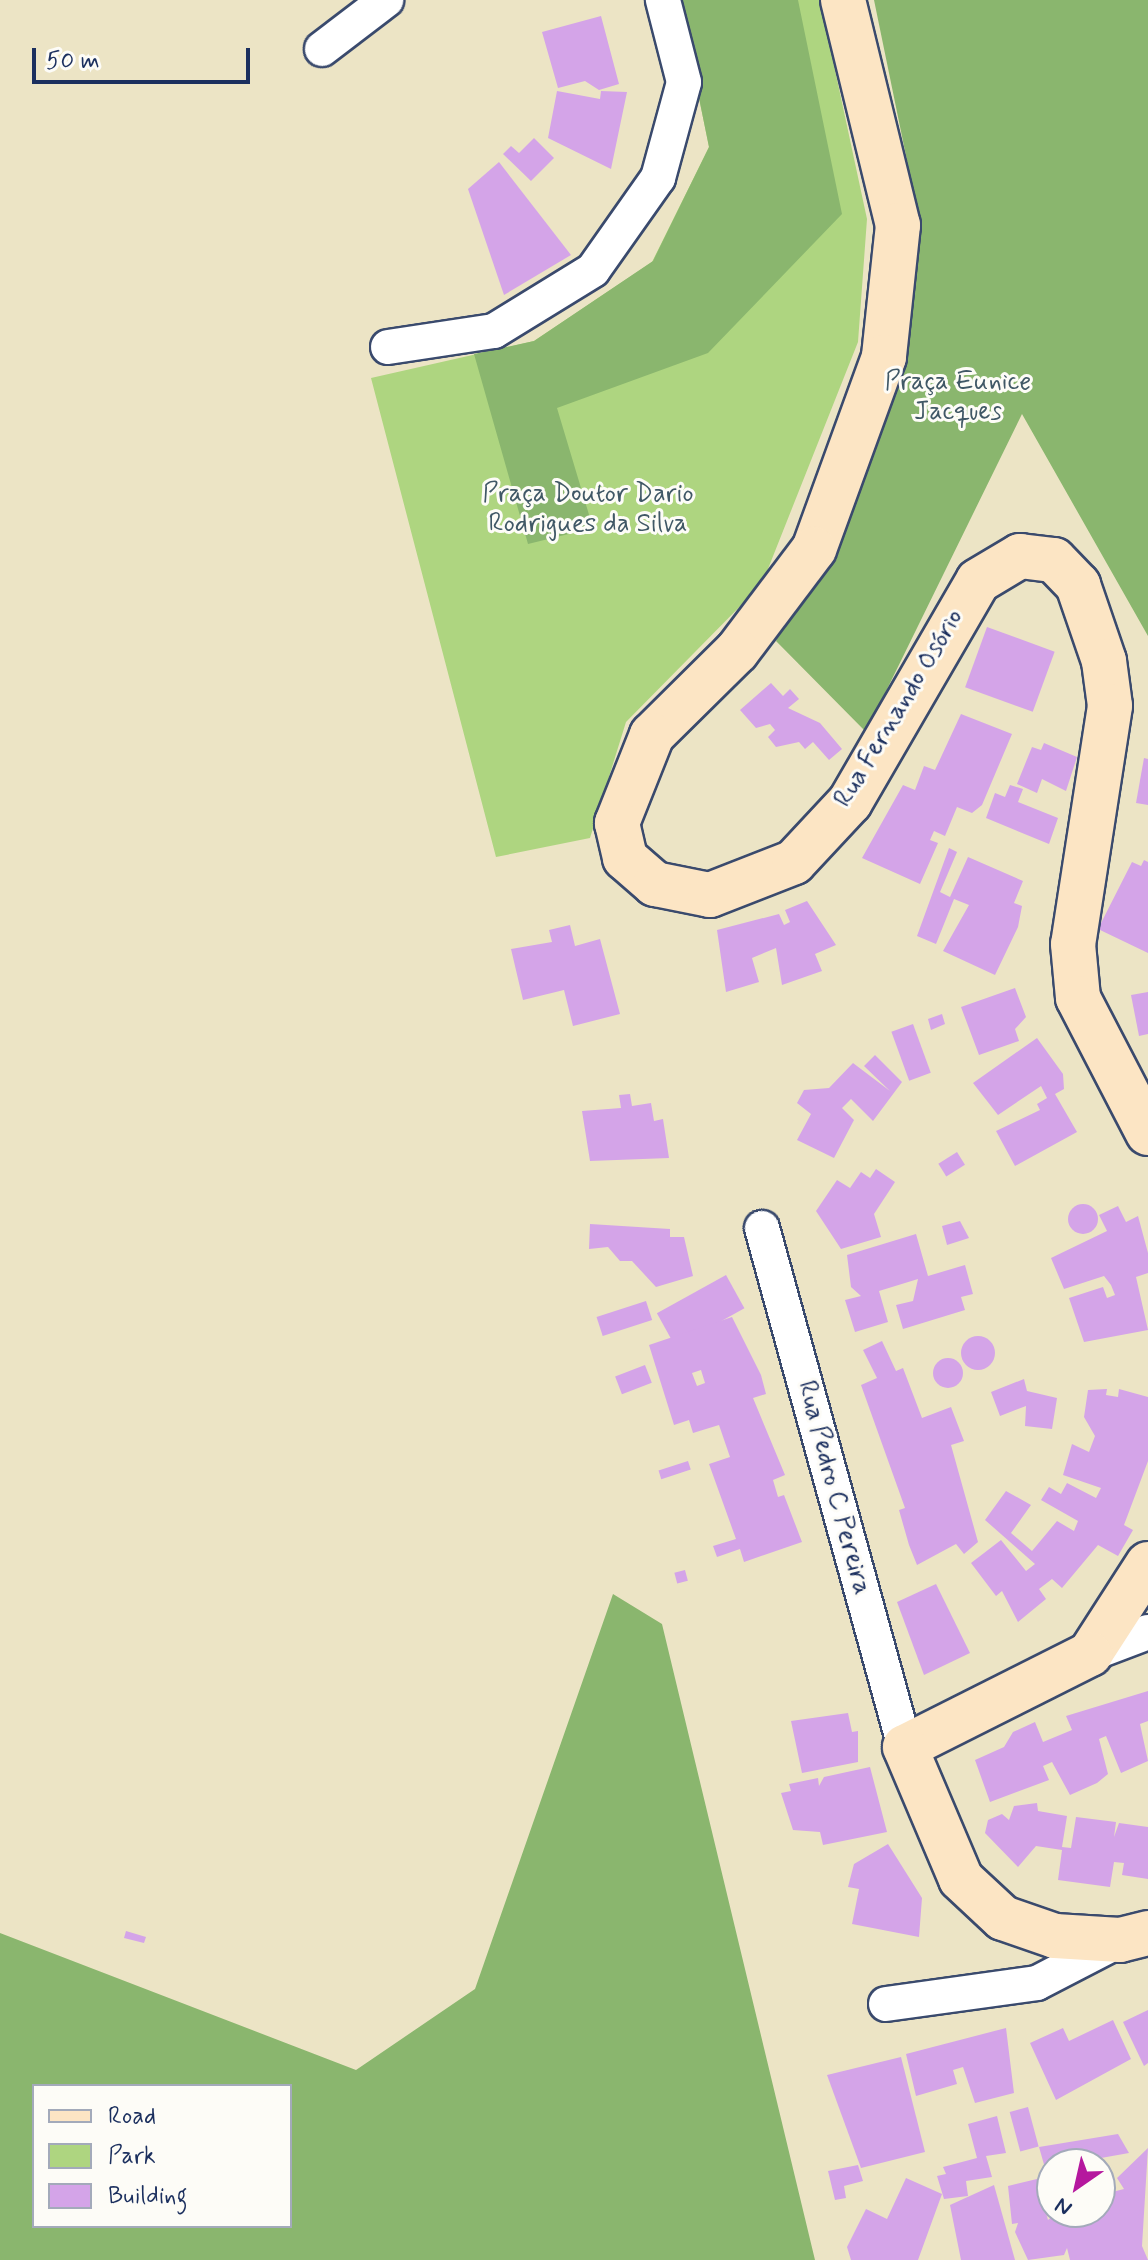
<!DOCTYPE html>
<meta charset="utf-8">
<style>
body{margin:0}
#map{position:relative;width:1148px;height:2260px;overflow:hidden;background:#ece4c5;font-family:Mynerve,sans-serif}
div>[style]{position:absolute}
.green>*{inset:0;background:#aed580}
.forest>*{inset:0;background:#8ab66e}
.building>*{inset:0;background:#d4a4e8;transform-origin:0 0}
.round{border-radius:50%}
.roads{filter:drop-shadow(2px 0 #3a4a6d) drop-shadow(-2px 0 #3a4a6d) drop-shadow(0 2px #3a4a6d) drop-shadow(0 -2px #3a4a6d)}
.street>*{height:34px;margin:-17px;padding:0 17px;transform-origin:17px;border-radius:17px;background:#fff}
.secondary>*{height:44px;margin:-22px;padding:0 22px;transform-origin:22px;border-radius:22px;background:#fce5c4}
span{translate:-50% -50%;white-space:nowrap;text-align:center;line-height:1.15;-webkit-text-stroke:6px #fdfcf7;paint-order:stroke}
.park-label{font-size:26px;color:#405866}
.street-label{font-size:26px;color:#1b2f5e}
.legend{position:absolute;left:32px;top:2084px;width:260px;height:144px;box-sizing:border-box;background:#fdfcf7;border:2px solid #a3aaba;margin:0;padding:10px 14px;list-style:none;font-size:24px;color:#1b2f5e}
.legend li{display:flex;align-items:center;gap:16px;height:40px}
.legend b{width:40px;border:2px solid #a3aaba}
.north{position:absolute;left:1036px;top:2148px;width:80px;height:80px;box-sizing:border-box;background:#fdfcf7;border:2px solid #a3aaba;border-radius:50%;rotate:214deg;font-size:22px;font-weight:700;line-height:32px;text-align:center;color:#1b2f5e}
.north::after{content:'';display:block;margin:auto;width:28px;height:36px;background:#b5179e;clip-path:polygon(50% 0,100% 100%,50% 72%,0 100%)}
.scale{position:absolute;left:32px;top:48px;width:218px;height:36px;box-sizing:border-box;border:4px solid #1b2f5e;border-top:0;padding-left:10px;font-size:24px;line-height:28px;white-space:nowrap;color:#1b2f5e;-webkit-text-stroke:6px #fdfcf7;paint-order:stroke}
</style>
<div id="map">
<div class="green">
<div style="clip-path:polygon(679px 0,820px 0,867px 219px,858px 342px,762px 584px,626px 722px,590px 838px,496px 857px,371px 378px,534px 341px,652px 262px,709px 147px)"></div>
</div>
<div class="forest">
<div style="clip-path:polygon(679px 0,798px 0,842px 214px,708px 353px,557px 408px,593px 528px,528px 544px,474px 354px,534px 341px,653px 261px,709px 147px)"></div>
<div style="clip-path:polygon(874px 0,1148px 0,1148px 636px,1022px 414px,866px 732px,776px 641px,902px 365px,920px 224px)"></div>
<div style="clip-path:polygon(evenodd,613px 1594px,662px 1624px,815px 2260px,0 2260px,0 1933px,356px 2070px,475px 1989px,613px 1594px,290px 2086px,290px 2226px,34px 2226px,34px 2086px,290px 2086px)"></div>
</div>
<div class="building">
<div style="clip-path:polygon(601px 16px,619px 84px,599px 90px,585px 81px,558px 88px,542px 32px)"></div>
<div style="clip-path:polygon(557px 91px,600px 99px,601px 91px,627px 92px,611px 169px,548px 138px)"></div>
<div style="clip-path:polygon(534px 138px,554px 158px,531px 181px,503px 154px,511px 146px,519px 153px)"></div>
<div style="clip-path:polygon(499px 162px,571px 255px,504px 295px,468px 189px)"></div>
<div style="left:987px;top:627px;width:72px;height:64px;rotate:20deg"></div>
<div style="clip-path:polygon(771px 683px,783px 696px,790px 689px,799px 699px,788px 708px,820px 723px,842px 749px,829px 760px,813px 742px,805px 749px,799px 742px,776px 747px,768px 737px,775px 730px,770px 724px,756px 728px,740px 710px)"></div>
<div style="clip-path:polygon(961px 714px,1012px 734px,982px 805px,972px 813px,957px 807px,945px 836px,934px 831px,930px 840px,938px 843px,920px 884px,862px 858px,903px 785px,915px 790px,924px 766px,935px 770px)"></div>
<div style="clip-path:polygon(1044px 743px,1077px 757px,1066px 791px,1042px 779px,1037px 793px,1017px 784px,1032px 747px,1041px 750px)"></div>
<div style="clip-path:polygon(1144px 758px,1148px 759px,1148px 805px,1136px 803px)"></div>
<div style="clip-path:polygon(1010px 785px,1023px 789px,1018px 802px,1058px 818px,1049px 844px,986px 818px,995px 793px,1005px 797px)"></div>
<div style="clip-path:polygon(949px 848px,957px 852px,940px 892px,950px 897px,968px 857px,1023px 881px,1014px 903px,1022px 906px,1018px 927px,995px 975px,943px 951px,969px 905px,954px 899px,936px 944px,917px 936px)"></div>
<div style="clip-path:polygon(1144px 860px,1148px 862px,1148px 953px,1098px 929px,1132px 862px,1141px 866px)"></div>
<div style="clip-path:polygon(807px 901px,836px 945px,815px 954px,822px 971px,782px 985px,776px 948px,752px 958px,759px 982px,726px 992px,717px 930px,779px 914px,784px 925px,790px 922px,785px 910px)"></div>
<div style="clip-path:polygon(570px 925px,575px 946px,600px 939px,620px 1014px,573px 1026px,564px 990px,523px 1000px,511px 949px,552px 942px,549px 930px)"></div>
<div style="clip-path:polygon(1015px 988px,1026px 1017px,1015px 1029px,1019px 1041px,979px 1055px,961px 1007px)"></div>
<div style="clip-path:polygon(1148px 992px,1148px 1034px,1139px 1036px,1131px 995px)"></div>
<div style="clip-path:polygon(942px 1014px,945px 1024px,931px 1030px,928px 1019px)"></div>
<div style="left:913px;top:1024px;width:52px;height:23px;rotate:70deg"></div>
<div style="clip-path:polygon(1037px 1038px,1063px 1074px,1064px 1089px,1055px 1094px,1077px 1132px,1015px 1166px,996px 1131px,1040px 1110px,1037px 1104px,1047px 1098px,1041px 1086px,998px 1115px,973px 1083px)"></div>
<div style="clip-path:polygon(875px 1055px,902px 1082px,873px 1121px,851px 1099px,842px 1108px,854px 1120px,834px 1158px,797px 1140px,811px 1114px,797px 1103px,804px 1090px,829px 1088px,853px 1063px,890px 1091px,864px 1066px)"></div>
<div style="clip-path:polygon(630px 1094px,632px 1106px,651px 1103px,654px 1121px,663px 1119px,669px 1158px,590px 1161px,582px 1111px,621px 1108px,619px 1095px)"></div>
<div style="left:957px;top:1152px;width:15px;height:22px;rotate:58deg"></div>
<div style="clip-path:polygon(876px 1169px,895px 1182px,874px 1214px,881px 1237px,841px 1249px,816px 1211px,837px 1180px,850px 1188px,861px 1172px,870px 1178px)"></div>
<div class="round" style="left:1068px;top:1204px;width:30px;height:30px"></div>
<div style="clip-path:polygon(1118px 1206px,1126px 1222px,1138px 1216px,1148px 1253px,1148px 1273px,1136px 1277px,1148px 1330px,1084px 1342px,1069px 1298px,1103px 1287px,1107px 1298px,1115px 1295px,1111px 1285px,1104px 1276px,1064px 1289px,1051px 1258px,1107px 1231px,1099px 1215px)"></div>
<div style="clip-path:polygon(960px 1221px,969px 1238px,947px 1245px,942px 1226px)"></div>
<div style="clip-path:polygon(590px 1224px,670px 1229px,670px 1237px,684px 1237px,693px 1276px,656px 1287px,632px 1261px,620px 1261px,608px 1247px,589px 1249px)"></div>
<div style="clip-path:polygon(916px 1234px,928px 1276px,965px 1265px,973px 1294px,961px 1297px,965px 1310px,903px 1329px,896px 1305px,913px 1301px,918px 1279px,879px 1291px,888px 1322px,855px 1332px,845px 1300px,861px 1296px,851px 1287px,847px 1255px)"></div>
<div style="left:726px;top:1275px;width:38px;height:79px;rotate:61deg"></div>
<div style="left:646px;top:1301px;width:20px;height:52px;rotate:72deg"></div>
<div style="clip-path:polygon(evenodd,732px 1317px,761px 1375px,766px 1394px,753px 1398px,785px 1475px,773px 1480px,778px 1497px,784px 1495px,802px 1542px,744px 1562px,740px 1549px,717px 1557px,713px 1546px,736px 1539px,709px 1464px,730px 1457px,719px 1425px,693px 1433px,689px 1420px,674px 1425px,649px 1345px,732px 1317px,701px 1370px,705px 1383px,697px 1386px,692px 1373px,701px 1370px)"></div>
<div class="round" style="left:961px;top:1336px;width:34px;height:34px"></div>
<div style="clip-path:polygon(882px 1341px,896px 1371px,903px 1368px,922px 1418px,951px 1407px,964px 1441px,951px 1445px,978px 1542px,964px 1554px,956px 1544px,917px 1565px,909px 1545px,899px 1510px,905px 1508px,861px 1385px,877px 1378px,863px 1350px)"></div>
<div class="round" style="left:933px;top:1358px;width:30px;height:30px"></div>
<div style="left:645px;top:1365px;width:19px;height:32px;rotate:69deg"></div>
<div style="clip-path:polygon(1024px 1379px,1027px 1391px,1057px 1398px,1052px 1429px,1025px 1426px,1026px 1406px,1000px 1416px,991px 1392px)"></div>
<div style="clip-path:polygon(1107px 1389px,1106px 1395px,1118px 1397px,1119px 1389px,1148px 1397px,1148px 1461px,1124px 1525px,1133px 1530px,1118px 1556px,1098px 1545px,1062px 1588px,1052px 1579px,1039px 1589px,1046px 1599px,1018px 1622px,1002px 1591px,996px 1596px,971px 1563px,1001px 1540px,1026px 1571px,1035px 1564px,985px 1520px,1006px 1491px,1031px 1505px,1011px 1533px,1032px 1551px,1057px 1521px,1074px 1531px,1078px 1521px,1041px 1500px,1049px 1487px,1061px 1494px,1067px 1483px,1096px 1498px,1101px 1488px,1063px 1475px,1072px 1444px,1089px 1452px,1095px 1436px,1084px 1417px,1088px 1390px)"></div>
<div style="left:688px;top:1461px;width:9px;height:31px;rotate:72deg"></div>
<div style="left:685px;top:1570px;width:11px;height:11px;rotate:75deg"></div>
<div style="clip-path:polygon(936px 1584px,970px 1653px,924px 1675px,897px 1602px)"></div>
<div style="clip-path:polygon(1148px 1691px,1148px 1721px,1140px 1724px,1148px 1761px,1121px 1773px,1106px 1736px,1099px 1739px,1108px 1774px,1097px 1783px,1070px 1795px,1052px 1762px,1043px 1766px,1049px 1780px,990px 1802px,975px 1760px,1004px 1747px,1013px 1732px,1035px 1722px,1043px 1742px,1072px 1730px,1066px 1716px)"></div>
<div style="clip-path:polygon(848px 1713px,852px 1732px,858px 1731px,858px 1762px,802px 1773px,791px 1721px)"></div>
<div style="clip-path:polygon(870px 1767px,887px 1832px,823px 1845px,820px 1832px,793px 1830px,781px 1793px,791px 1791px,789px 1784px,818px 1778px,819px 1786px,824px 1777px)"></div>
<div style="clip-path:polygon(1037px 1803px,1038px 1811px,1067px 1816px,1062px 1847px,1071px 1848px,1076px 1817px,1116px 1822px,1114px 1837px,1119px 1823px,1148px 1827px,1148px 1879px,1122px 1875px,1124px 1863px,1114px 1862px,1110px 1887px,1058px 1880px,1062px 1850px,1036px 1846px,1018px 1867px,985px 1833px,988px 1820px,1002px 1814px,1009px 1820px,1014px 1806px)"></div>
<div style="clip-path:polygon(888px 1844px,922px 1898px,919px 1937px,852px 1924px,859px 1889px,848px 1887px,854px 1864px)"></div>
<div style="clip-path:polygon(126px 1931px,146px 1937px,144px 1943px,124px 1938px)"></div>
<div style="clip-path:polygon(1148px 2010px,1148px 2063px,1144px 2066px,1123px 2022px)"></div>
<div style="clip-path:polygon(1113px 2020px,1131px 2059px,1056px 2100px,1030px 2043px,1063px 2028px,1069px 2041px)"></div>
<div style="clip-path:polygon(1006px 2028px,1014px 2093px,975px 2103px,963px 2067px,953px 2070px,957px 2084px,916px 2096px,906px 2054px)"></div>
<div style="clip-path:polygon(901px 2057px,925px 2152px,861px 2168px,827px 2075px)"></div>
<div style="left:1028px;top:2107px;width:41px;height:19px;rotate:75deg"></div>
<div style="clip-path:polygon(997px 2116px,1006px 2153px,986px 2156px,992px 2177px,966px 2181px,968px 2196px,944px 2199px,937px 2176px,946px 2174px,943px 2167px,977px 2158px,968px 2124px)"></div>
<div style="clip-path:polygon(1118px 2134px,1129px 2153px,1045px 2168px,1039px 2147px)"></div>
<div style="clip-path:polygon(1148px 2148px,1142px 2246px,1148px 2260px,1070px 2260px,1067px 2248px,1064px 2255px,1028px 2260px,1015px 2232px,1018px 2223px,1012px 2224px,1008px 2186px,1037px 2179px,1048px 2220px,1057px 2212px,1100px 2212px,1100px 2195px,1124px 2189px,1117px 2178px)"></div>
<div style="clip-path:polygon(858px 2165px,863px 2181px,844px 2186px,846px 2198px,835px 2200px,828px 2171px)"></div>
<div style="clip-path:polygon(906px 2178px,942px 2194px,918px 2260px,851px 2260px,847px 2247px,866px 2209px,887px 2219px)"></div>
<div style="clip-path:polygon(994px 2185px,1015px 2260px,961px 2260px,950px 2205px)"></div>
</div>
<div class="roads">
<div class="street">
<div style="left:322px;top:49px;width:81px;rotate:-37.4deg"></div>
<div style="left:388px;top:347px;width:107px;rotate:-8.6deg"></div>
<div style="left:494px;top:331px;width:116px;rotate:-31.6deg"></div>
<div style="left:593px;top:270px;width:113px;rotate:-54.8deg"></div>
<div style="left:658px;top:178px;width:99px;rotate:-74.8deg"></div>
<div style="left:684px;top:82px;width:85px;rotate:-104.4deg"></div>
<div style="left:762px;top:1228px;width:538px;rotate:74.6deg"></div>
<div style="left:1090px;top:1654px;width:62px;rotate:-20.8deg"></div>
<div style="left:886px;top:2004px;width:152px;rotate:-7.9deg"></div>
<div style="left:1037px;top:1983px;width:93px;rotate:-27.4deg"></div>
</div>
<div class="secondary">
<div style="left:843px;top:0;width:232px;rotate:76.3deg"></div>
<div style="left:898px;top:225px;width:133px;rotate:96.1deg"></div>
<div style="left:884px;top:357px;width:204px;rotate:110deg"></div>
<div style="left:814px;top:549px;width:128px;rotate:127deg"></div>
<div style="left:737px;top:651px;width:120px;rotate:135.3deg"></div>
<div style="left:652px;top:735px;width:95px;rotate:111.7deg"></div>
<div style="left:617px;top:823px;width:36px;rotate:77deg"></div>
<div style="left:625px;top:858px;width:40px;rotate:41deg"></div>
<div style="left:655px;top:884px;width:56px;rotate:11.3deg"></div>
<div style="left:710px;top:895px;width:90px;rotate:-21.4deg"></div>
<div style="left:794px;top:862px;width:82px;rotate:-47deg"></div>
<div style="left:850px;top:802px;width:255px;rotate:-59.9deg"></div>
<div style="left:978px;top:581px;width:49px;rotate:-30.8deg"></div>
<div style="left:1020px;top:556px;width:34px;rotate:7deg"></div>
<div style="left:1054px;top:560px;width:35px;rotate:46deg"></div>
<div style="left:1078px;top:585px;width:80px;rotate:71.1deg"></div>
<div style="left:1104px;top:661px;width:45px;rotate:82.4deg"></div>
<div style="left:1110px;top:706px;width:241px;rotate:98.8deg"></div>
<div style="left:1073px;top:944px;width:54px;rotate:84.7deg"></div>
<div style="left:1078px;top:998px;width:152px;rotate:62.6deg"></div>
<div style="left:1148px;top:1564px;width:107px;rotate:122.8deg"></div>
<div style="left:1090px;top:1654px;width:207px;rotate:153.3deg"></div>
<div style="left:905px;top:1747px;width:143px;rotate:67deg"></div>
<div style="left:961px;top:1879px;width:57px;rotate:42.9deg"></div>
<div style="left:1003px;top:1918px;width:55px;rotate:19.1deg"></div>
<div style="left:1055px;top:1936px;width:65px;rotate:3.5deg"></div>
<div style="left:1120px;top:1940px;width:29px;rotate:-14deg"></div>
</div>
</div>
<div class="park-label">
<span style="left:958px;top:398px">Praça Eunice<br>Jacques</span>
<span style="left:588px;top:510px">Praça Doutor Dario<br>Rodrigues da Silva</span>
</div>
<div class="street-label">
<span style="left:900px;top:709px;rotate:-59deg">Rua Fernando Osório</span>
<span style="left:833px;top:1488px;rotate:75deg">Rua Pedro C Pereira</span>
</div>
<ul class="legend">
<li><b style="height:10px;background:#fce5c4"></b>Road</li>
<li><b style="height:22px;background:#aed580"></b>Park</li>
<li><b style="height:22px;background:#d4a4e8"></b>Building</li>
</ul>
<div class="north">N</div>
<div class="scale">50 m</div>
</div>
